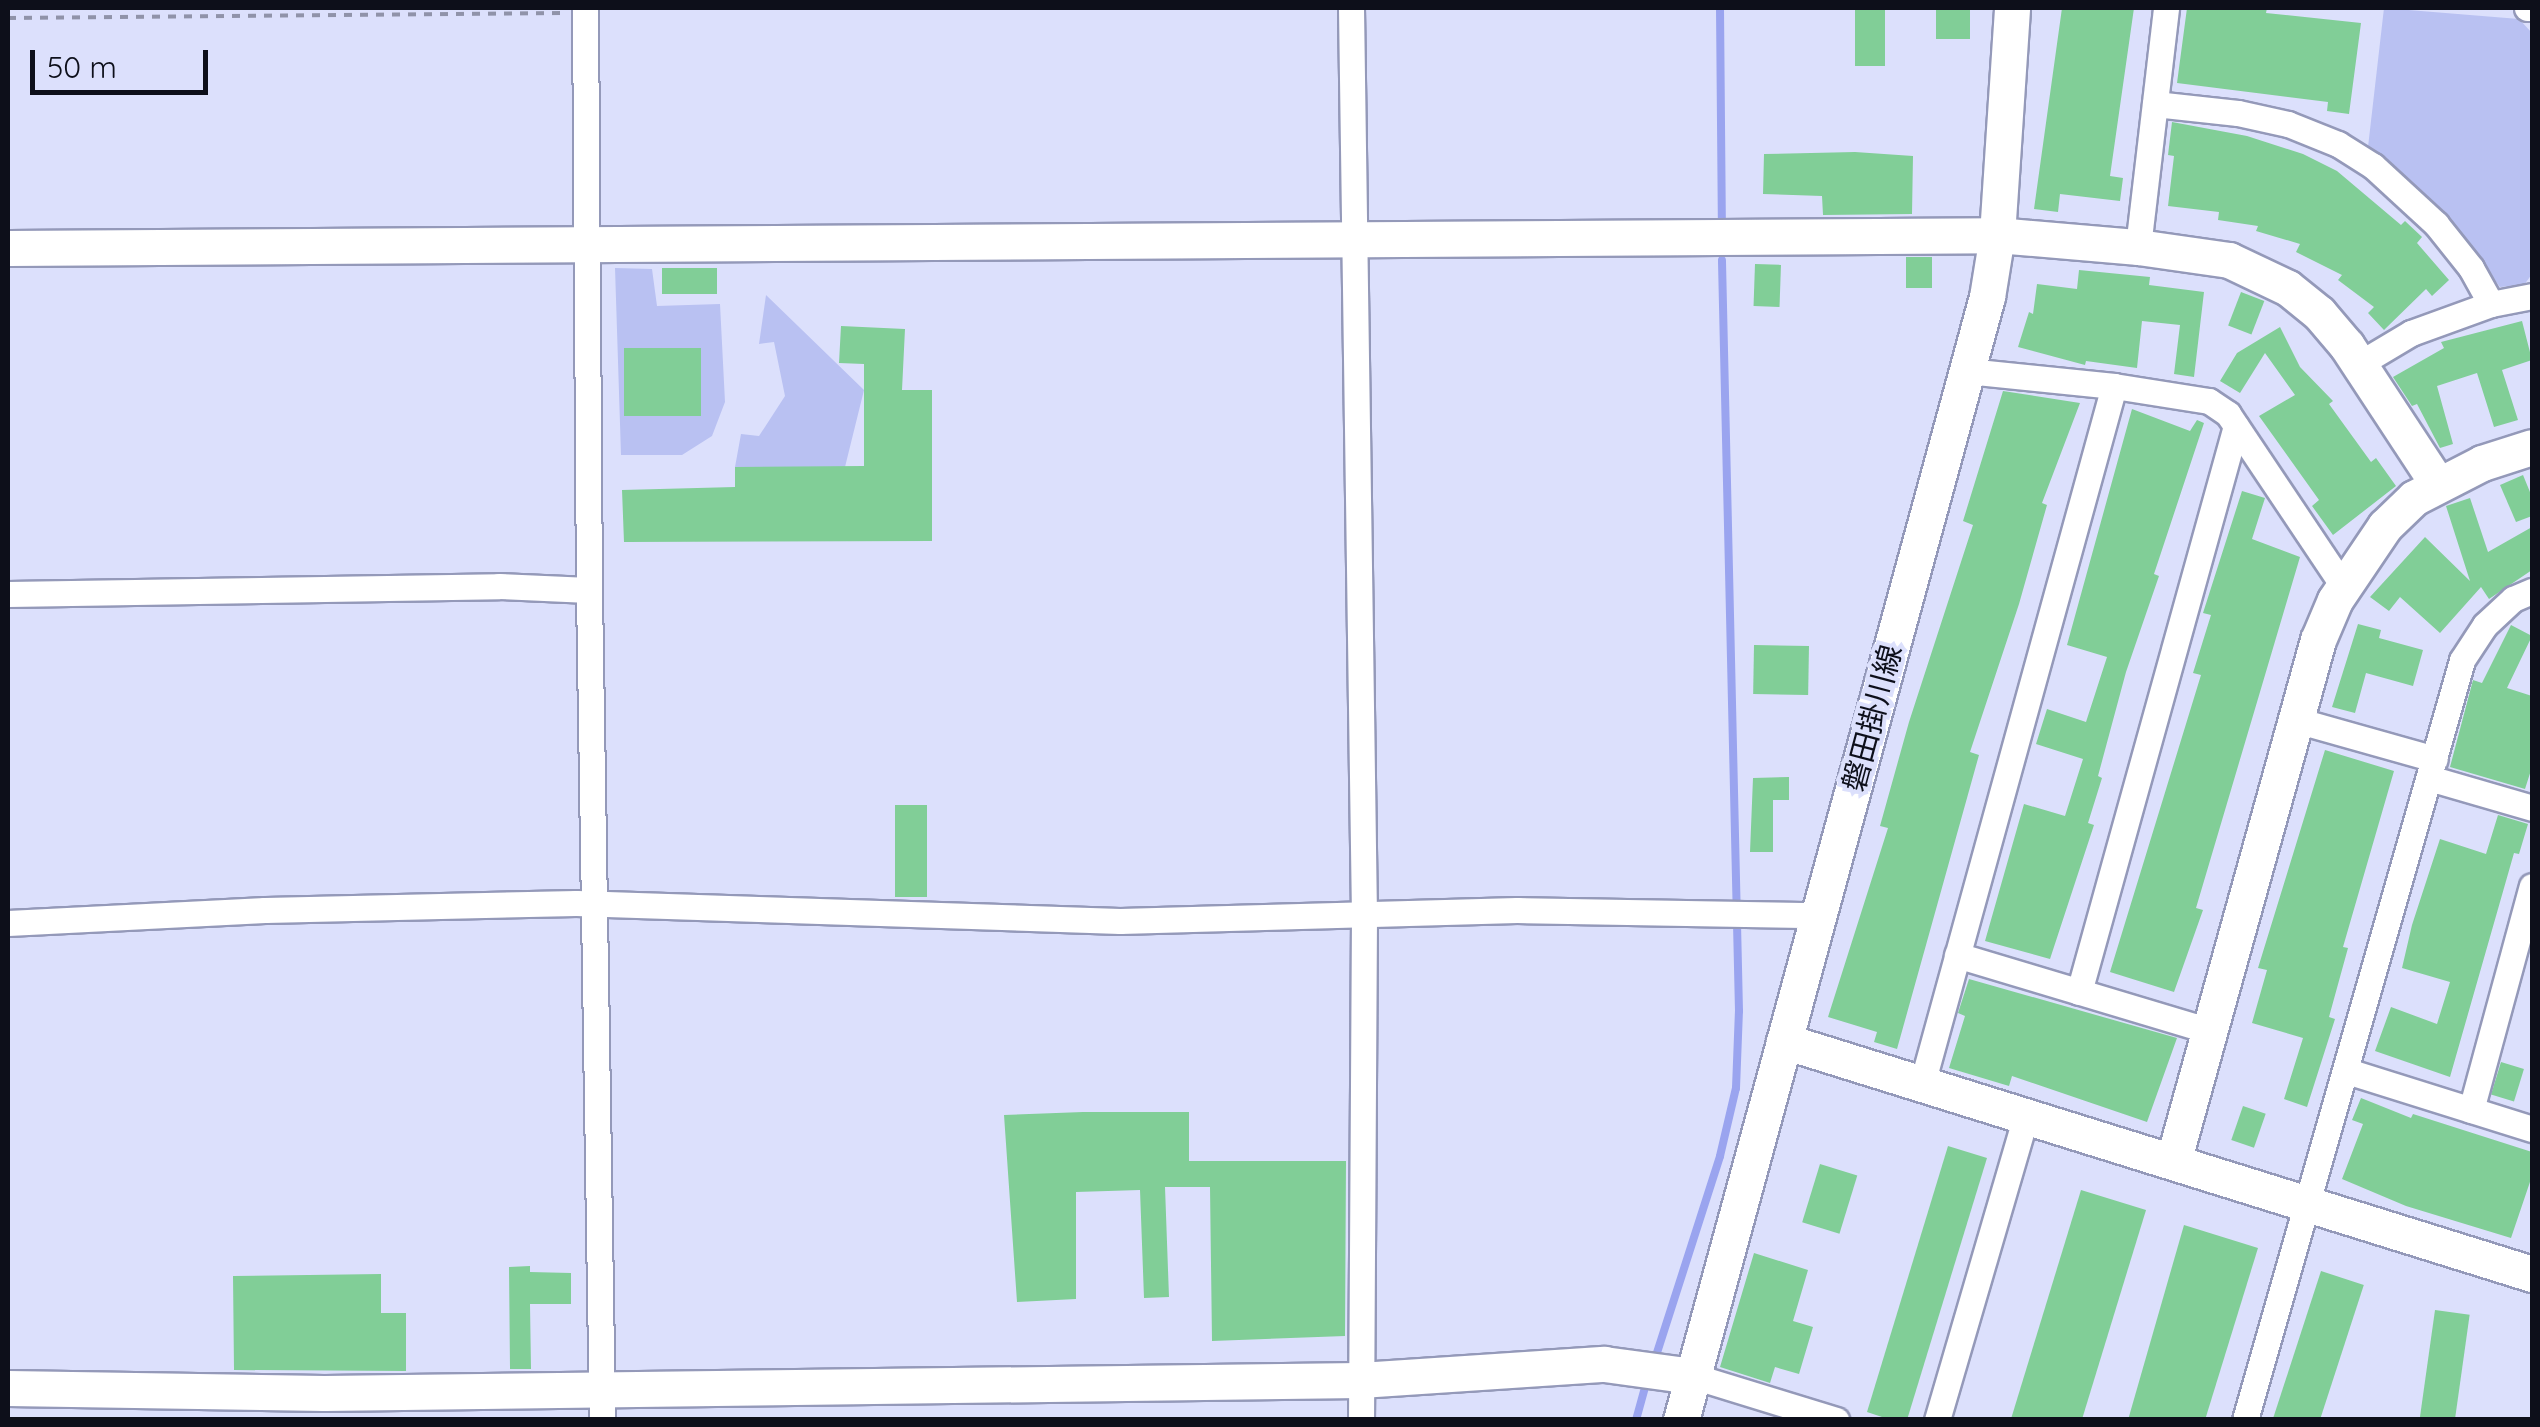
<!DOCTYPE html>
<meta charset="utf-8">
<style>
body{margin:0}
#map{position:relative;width:2540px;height:1427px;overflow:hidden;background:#dce0fc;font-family:Quicksand,"Noto Sans JP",sans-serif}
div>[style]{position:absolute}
.green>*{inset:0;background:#b9c1f2}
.stream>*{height:8px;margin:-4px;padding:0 4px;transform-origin:4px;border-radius:4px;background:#9aa4ef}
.building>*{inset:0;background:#81ce97;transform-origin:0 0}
.path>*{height:4px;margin-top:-2px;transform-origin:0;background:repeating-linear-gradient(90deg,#9093a9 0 8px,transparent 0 16px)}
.roads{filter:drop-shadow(2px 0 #9499b9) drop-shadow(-2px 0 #9499b9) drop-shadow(0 2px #9499b9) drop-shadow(0 -2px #9499b9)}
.street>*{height:25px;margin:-12.5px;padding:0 12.5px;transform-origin:12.5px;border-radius:12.5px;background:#fff}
.secondary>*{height:35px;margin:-17.5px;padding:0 17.5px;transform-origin:17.5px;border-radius:17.5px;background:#fff}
span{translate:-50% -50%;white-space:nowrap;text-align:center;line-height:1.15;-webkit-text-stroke:8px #dce0fc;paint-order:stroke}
.street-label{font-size:30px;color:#0d0f1a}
.frame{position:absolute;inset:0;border:10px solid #0d0f1a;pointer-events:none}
.scale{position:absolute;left:30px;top:50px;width:178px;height:45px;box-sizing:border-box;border:5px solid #0d0f1a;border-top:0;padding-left:12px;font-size:30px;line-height:35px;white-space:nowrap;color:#0d0f1a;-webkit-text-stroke:8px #dce0fc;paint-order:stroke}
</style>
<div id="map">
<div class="green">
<div style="clip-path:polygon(2384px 8px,2519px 19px,2532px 33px,2532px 274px,2524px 285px,2500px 287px,2439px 207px,2368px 147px)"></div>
<div style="clip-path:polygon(615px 268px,652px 269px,657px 306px,720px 304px,725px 402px,712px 436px,682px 455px,621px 455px)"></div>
<div style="clip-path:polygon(766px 295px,864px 390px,845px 467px,735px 467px,741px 434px,759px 436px,785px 396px,774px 342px,759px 344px)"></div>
</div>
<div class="stream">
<div style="left:1720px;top:8px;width:214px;rotate:89.5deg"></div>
<div style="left:1654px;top:1362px;width:216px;rotate:-72.2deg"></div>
<div style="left:1720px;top:1156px;width:70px;rotate:-76.8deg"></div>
<div style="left:1736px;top:1088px;width:77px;rotate:-87.8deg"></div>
<div style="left:1739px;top:1011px;width:751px;rotate:-91.3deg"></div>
<div style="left:1636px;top:1420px;width:41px;rotate:-74.6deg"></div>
</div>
<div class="building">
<div style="left:1855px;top:8px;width:30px;height:58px"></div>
<div style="left:1936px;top:8px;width:34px;height:31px"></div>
<div style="clip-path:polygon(2062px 8px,2134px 8px,2110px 176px,2123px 178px,2120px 201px,2060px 194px,2058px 212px,2034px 209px)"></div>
<div style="clip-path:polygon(2187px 8px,2267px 8px,2266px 13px,2361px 23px,2349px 114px,2327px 111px,2328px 102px,2177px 83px)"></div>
<div style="clip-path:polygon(2172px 122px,2247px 136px,2303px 154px,2337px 171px,2401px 225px,2405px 221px,2422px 237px,2417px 243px,2449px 280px,2432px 296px,2426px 289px,2384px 330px,2368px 313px,2374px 307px,2338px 280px,2342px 275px,2296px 252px,2300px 244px,2256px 231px,2258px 226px,2218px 220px,2219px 212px,2168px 206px,2174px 156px,2168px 155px)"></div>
<div style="clip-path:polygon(1855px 152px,1913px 156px,1912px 214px,1823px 215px,1822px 196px,1763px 194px,1764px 154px)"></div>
<div style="left:1906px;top:257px;width:26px;height:31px"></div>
<div style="left:1755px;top:264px;width:26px;height:42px;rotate:2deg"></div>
<div style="left:717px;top:268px;width:26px;height:55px;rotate:90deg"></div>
<div style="clip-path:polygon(2079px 270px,2150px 277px,2149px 285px,2204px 292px,2194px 377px,2174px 374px,2180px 325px,2142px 321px,2137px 368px,2086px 361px,2085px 365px,2018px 347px,2029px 312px,2033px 314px,2037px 284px,2077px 289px)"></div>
<div style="left:2241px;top:292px;width:25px;height:36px;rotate:21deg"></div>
<div style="clip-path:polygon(2522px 321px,2532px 360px,2502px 370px,2518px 420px,2494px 427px,2477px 373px,2437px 386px,2453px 444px,2440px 448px,2417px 404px,2412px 406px,2393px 377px,2444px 348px,2441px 342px)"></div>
<div style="clip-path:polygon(841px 326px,905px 329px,902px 390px,932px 390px,932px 541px,624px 542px,622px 490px,735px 487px,735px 467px,864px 466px,864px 364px,839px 363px)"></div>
<div style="clip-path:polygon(2280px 327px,2300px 367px,2333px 401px,2329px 404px,2371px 462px,2376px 458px,2396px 486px,2333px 535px,2312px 506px,2319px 500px,2259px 416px,2295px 395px,2265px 353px,2240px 393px,2220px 381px,2237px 353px)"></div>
<div style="left:624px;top:348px;width:77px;height:68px"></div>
<div style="clip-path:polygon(2003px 391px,2080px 403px,2042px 503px,2047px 505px,2019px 604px,1970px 752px,1979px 755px,1897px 1049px,1874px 1042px,1877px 1032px,1828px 1017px,1888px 828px,1880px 826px,1909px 722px,1973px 525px,1963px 521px)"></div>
<div style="clip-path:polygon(2132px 409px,2190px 431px,2197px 420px,2204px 423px,2154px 574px,2159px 576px,2126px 672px,2098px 776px,2102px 778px,2088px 823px,2094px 825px,2050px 959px,1985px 941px,2024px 804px,2065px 816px,2083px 759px,2036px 744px,2047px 709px,2086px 722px,2107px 657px,2067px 645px)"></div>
<div style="clip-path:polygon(2523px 475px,2532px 497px,2532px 516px,2516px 522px,2500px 485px)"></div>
<div style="clip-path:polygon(2242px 491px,2265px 498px,2252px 539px,2300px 557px,2196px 908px,2203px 910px,2174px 992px,2110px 972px,2201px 675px,2193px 673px,2211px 615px,2203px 613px)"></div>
<div style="clip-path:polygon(2470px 498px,2488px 552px,2532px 527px,2532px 570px,2489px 599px,2481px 587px,2440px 633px,2400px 597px,2389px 611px,2370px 597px,2425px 537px,2470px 581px,2446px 506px)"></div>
<div style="clip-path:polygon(2358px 624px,2381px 630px,2379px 638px,2423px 650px,2413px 686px,2366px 673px,2355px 713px,2332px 707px)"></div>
<div style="clip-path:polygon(2511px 625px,2532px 636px,2507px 688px,2532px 696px,2532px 767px,2525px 789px,2450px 767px,2473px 680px,2482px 683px)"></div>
<div style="left:1754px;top:645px;width:55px;height:49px;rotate:1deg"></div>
<div style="clip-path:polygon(2325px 750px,2394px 771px,2343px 947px,2348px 948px,2329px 1017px,2335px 1019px,2307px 1107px,2284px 1099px,2303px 1038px,2252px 1023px,2267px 970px,2258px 968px)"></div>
<div style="clip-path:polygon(1789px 777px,1789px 800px,1773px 800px,1773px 852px,1750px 852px,1753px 778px)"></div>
<div style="left:895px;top:805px;width:32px;height:92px"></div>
<div style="clip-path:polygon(2498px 815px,2528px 824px,2519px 854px,2514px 853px,2450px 1077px,2375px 1051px,2391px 1007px,2437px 1024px,2450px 982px,2402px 968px,2412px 925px,2440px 839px,2486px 854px)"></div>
<div style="clip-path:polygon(1969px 979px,2177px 1038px,2147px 1122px,2012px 1076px,2009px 1086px,1949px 1068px,1965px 1016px,1958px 1013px)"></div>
<div style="left:2501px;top:1062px;width:24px;height:34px;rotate:17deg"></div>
<div style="clip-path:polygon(2361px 1098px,2411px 1118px,2413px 1114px,2532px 1152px,2532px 1176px,2511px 1238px,2406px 1206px,2342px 1179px,2363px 1124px,2352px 1120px)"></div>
<div style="left:2243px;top:1106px;width:24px;height:36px;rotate:19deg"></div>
<div style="clip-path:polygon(1083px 1112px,1189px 1112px,1189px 1161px,1346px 1161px,1345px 1336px,1212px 1341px,1210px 1187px,1165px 1187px,1169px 1297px,1144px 1298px,1140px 1190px,1076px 1192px,1076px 1299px,1017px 1302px,1004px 1115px)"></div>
<div style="clip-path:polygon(1948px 1146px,1987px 1158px,1907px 1420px,1891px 1420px,1867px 1412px)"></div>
<div style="left:1820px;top:1164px;width:39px;height:61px;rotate:17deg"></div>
<div style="left:2081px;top:1190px;width:68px;height:240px;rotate:17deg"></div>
<div style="clip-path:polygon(2184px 1225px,2258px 1248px,2205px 1420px,2128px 1420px)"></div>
<div style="clip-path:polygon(1754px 1253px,1808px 1270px,1793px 1321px,1813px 1327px,1799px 1374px,1775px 1367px,1770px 1383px,1720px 1367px)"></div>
<div style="clip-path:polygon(530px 1266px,530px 1272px,571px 1273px,571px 1304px,530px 1304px,531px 1369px,510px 1369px,509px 1267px)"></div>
<div style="left:2321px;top:1271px;width:45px;height:156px;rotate:18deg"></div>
<div style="clip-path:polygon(381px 1274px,381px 1313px,406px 1313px,406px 1371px,234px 1370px,233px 1276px)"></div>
<div style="left:2435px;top:1310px;width:35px;height:111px;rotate:8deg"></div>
</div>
<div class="path">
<div style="left:8px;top:18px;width:555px;rotate:-0.52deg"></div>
</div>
<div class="roads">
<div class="street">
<div style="left:585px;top:8px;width:584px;rotate:89.61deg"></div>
<div style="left:589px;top:592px;width:828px;rotate:89.1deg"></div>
<div style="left:1351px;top:8px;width:908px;rotate:89.18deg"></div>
<div style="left:1364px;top:916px;width:504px;rotate:90.34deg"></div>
<div style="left:2527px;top:8px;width:5px"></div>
<div style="left:2155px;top:104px;width:83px;rotate:6.2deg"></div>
<div style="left:2238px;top:113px;width:51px;rotate:12.4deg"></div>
<div style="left:2288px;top:124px;width:54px;rotate:21.8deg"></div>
<div style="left:2338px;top:144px;width:41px;rotate:32.2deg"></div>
<div style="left:2373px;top:166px;width:86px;rotate:42.6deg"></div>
<div style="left:2436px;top:224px;width:56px;rotate:51.5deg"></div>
<div style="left:2471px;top:268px;width:41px;rotate:60.9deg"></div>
<div style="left:2138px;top:247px;width:241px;rotate:-83.3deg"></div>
<div style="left:2359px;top:364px;width:61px;rotate:-30.8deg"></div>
<div style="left:2411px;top:333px;width:85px;rotate:-19.9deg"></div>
<div style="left:2491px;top:304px;width:42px;rotate:-11deg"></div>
<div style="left:1967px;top:371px;width:148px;rotate:5.8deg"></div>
<div style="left:2114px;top:386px;width:96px;rotate:9deg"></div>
<div style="left:2209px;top:401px;width:23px;rotate:34deg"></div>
<div style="left:2228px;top:414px;width:207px;rotate:56.2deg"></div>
<div style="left:8px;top:594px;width:491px;rotate:-0.9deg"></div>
<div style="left:499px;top:586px;width:90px;rotate:2.5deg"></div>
<div style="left:2296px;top:720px;width:144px;rotate:15.7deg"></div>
<div style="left:2429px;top:778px;width:107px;rotate:16.2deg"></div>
<div style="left:8px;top:923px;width:257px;rotate:-2.9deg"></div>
<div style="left:265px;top:910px;width:311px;rotate:-1.3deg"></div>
<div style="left:576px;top:903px;width:544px;rotate:1.9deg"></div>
<div style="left:1120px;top:921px;width:397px;rotate:-1.6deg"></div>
<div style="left:1517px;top:910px;width:301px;rotate:1deg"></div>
<div style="left:1957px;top:955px;width:264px;rotate:16.7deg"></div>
<div style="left:2079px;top:992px;width:587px;rotate:-74.5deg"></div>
<div style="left:2347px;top:1071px;width:194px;rotate:17.4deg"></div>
<div style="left:1922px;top:1084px;width:724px;rotate:-74.62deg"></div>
<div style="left:2471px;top:1110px;width:232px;rotate:-74.8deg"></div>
<div style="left:1693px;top:1376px;width:150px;rotate:17.1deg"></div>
<div style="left:1937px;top:1420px;width:317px;rotate:-73.7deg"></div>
<div style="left:2245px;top:1420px;width:790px;rotate:-74.06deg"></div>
<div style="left:2462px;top:660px;width:42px;rotate:-56.7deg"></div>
<div style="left:2485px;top:625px;width:38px;rotate:-43deg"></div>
<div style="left:2513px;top:599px;width:21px;rotate:-23deg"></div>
</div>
<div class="secondary">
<div style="left:8px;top:248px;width:1989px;rotate:-0.37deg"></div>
<div style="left:1997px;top:235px;width:142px;rotate:4.9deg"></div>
<div style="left:2138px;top:247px;width:92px;rotate:8.1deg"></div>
<div style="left:2229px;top:260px;width:65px;rotate:25.4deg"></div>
<div style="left:2288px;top:288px;width:40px;rotate:39deg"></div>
<div style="left:2319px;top:313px;width:43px;rotate:49.7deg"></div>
<div style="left:2347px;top:346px;width:164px;rotate:56.7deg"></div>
<div style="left:1784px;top:1041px;width:783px;rotate:17.3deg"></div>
<div style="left:2173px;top:1162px;width:542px;rotate:-74.48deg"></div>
<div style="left:2318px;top:640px;width:43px;rotate:-67deg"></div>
<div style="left:2335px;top:600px;width:89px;rotate:-56deg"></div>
<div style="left:2385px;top:526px;width:40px;rotate:-44deg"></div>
<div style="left:2414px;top:498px;width:76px;rotate:-27.2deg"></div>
<div style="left:2482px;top:463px;width:52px;rotate:-17.7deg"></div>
<div style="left:8px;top:1388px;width:316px;rotate:0.9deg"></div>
<div style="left:324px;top:1393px;width:1036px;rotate:-0.72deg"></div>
<div style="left:1360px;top:1380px;width:245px;rotate:-3.8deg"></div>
<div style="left:1604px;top:1364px;width:90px;rotate:7.7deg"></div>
<div style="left:1681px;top:1420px;width:1164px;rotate:-74.76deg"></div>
<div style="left:1987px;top:297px;width:63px;rotate:-80.8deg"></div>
<div style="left:1997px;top:235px;width:227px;rotate:-86.2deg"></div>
</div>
</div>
<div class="street-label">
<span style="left:1872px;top:718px;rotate:-75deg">磐田掛川線</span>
</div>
<div class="frame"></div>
<div class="scale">50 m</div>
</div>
